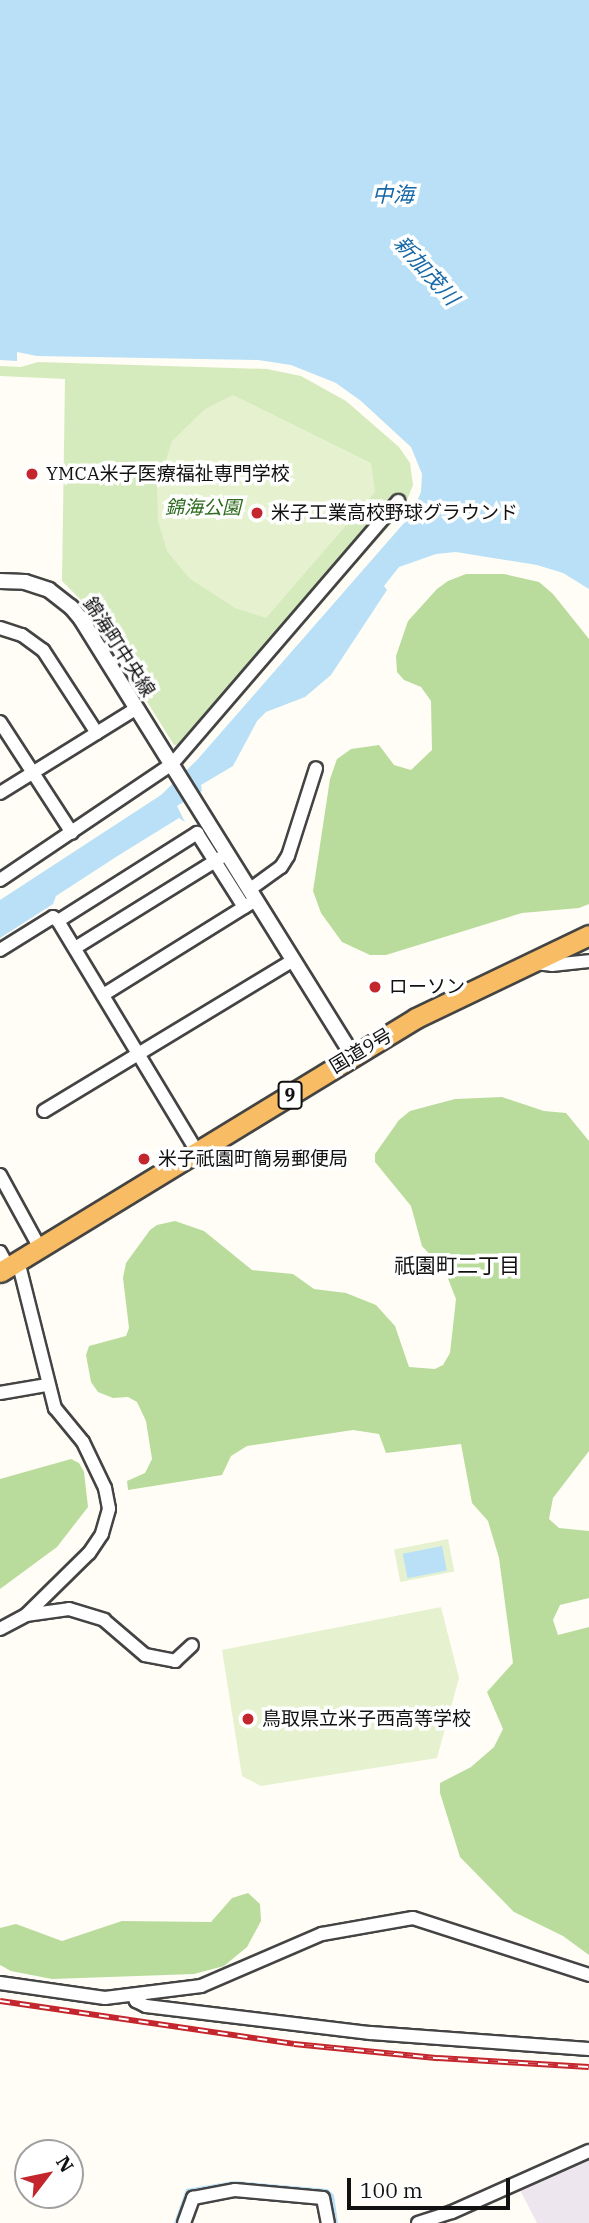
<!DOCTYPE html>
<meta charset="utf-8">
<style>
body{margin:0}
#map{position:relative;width:589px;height:2223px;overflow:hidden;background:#fffdf5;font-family:"IBM Plex Serif","Noto Sans JP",serif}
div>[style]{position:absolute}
.industrial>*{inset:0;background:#eee6ef}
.green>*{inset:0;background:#d5ebbd}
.forest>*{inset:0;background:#b9dc9c}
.pitch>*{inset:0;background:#e6f2cf;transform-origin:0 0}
.water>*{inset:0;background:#b9e0f7;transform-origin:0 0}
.roads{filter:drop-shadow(2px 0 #444) drop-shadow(-2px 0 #444) drop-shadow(0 2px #444) drop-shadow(0 -2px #444)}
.minor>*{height:12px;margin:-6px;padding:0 6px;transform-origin:6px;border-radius:6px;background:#fff}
.tertiary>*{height:14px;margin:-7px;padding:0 7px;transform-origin:7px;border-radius:7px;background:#fff}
.trunk>*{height:19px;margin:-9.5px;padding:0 9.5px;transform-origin:9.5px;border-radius:9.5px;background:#f7bc64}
.rail>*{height:6px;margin-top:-3px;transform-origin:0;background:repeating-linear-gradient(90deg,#fff 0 10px,#c4262e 0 20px);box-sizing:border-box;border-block:2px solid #c4262e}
.dots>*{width:19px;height:19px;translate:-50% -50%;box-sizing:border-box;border:4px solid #fff;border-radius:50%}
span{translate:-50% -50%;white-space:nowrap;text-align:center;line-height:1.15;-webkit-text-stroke:7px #fff;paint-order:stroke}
.shield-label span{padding:2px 5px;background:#fff;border:2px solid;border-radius:5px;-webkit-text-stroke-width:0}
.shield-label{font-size:18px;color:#111;font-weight:700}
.poi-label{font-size:19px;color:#111}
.left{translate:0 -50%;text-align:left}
.park-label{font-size:19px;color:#2f6b1f;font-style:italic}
.street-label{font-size:19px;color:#111}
.water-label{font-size:21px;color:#1768a6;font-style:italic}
.neighbourhood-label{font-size:21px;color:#111}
.north{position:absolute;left:14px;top:2139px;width:70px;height:70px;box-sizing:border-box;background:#fff;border:2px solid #a0a0a0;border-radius:50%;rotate:58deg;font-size:19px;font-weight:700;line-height:28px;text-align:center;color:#111}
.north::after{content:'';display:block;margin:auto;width:24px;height:32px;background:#c4262e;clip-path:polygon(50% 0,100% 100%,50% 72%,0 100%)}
.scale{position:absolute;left:347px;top:2178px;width:163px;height:32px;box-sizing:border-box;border:4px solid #111;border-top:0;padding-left:9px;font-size:21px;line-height:24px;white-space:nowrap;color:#111;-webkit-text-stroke:5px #fff;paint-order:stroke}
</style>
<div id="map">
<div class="industrial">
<div style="clip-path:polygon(589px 2153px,589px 2223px,537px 2223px,518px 2186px)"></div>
</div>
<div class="green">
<div style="clip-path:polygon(38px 362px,267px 369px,301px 376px,346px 401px,399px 447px,410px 463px,413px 485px,405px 505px,400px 506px,390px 499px,384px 512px,181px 745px,174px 745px,87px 606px,62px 581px,65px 379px,0 376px,0 366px,21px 367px)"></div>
<div style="clip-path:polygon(400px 508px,402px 508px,398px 516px,187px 754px)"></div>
</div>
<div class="forest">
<div style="clip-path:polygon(466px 574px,504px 574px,539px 582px,553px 594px,589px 639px,589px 904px,579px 908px,522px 913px,386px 955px,370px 955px,342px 942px,321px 913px,313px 891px,330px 779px,337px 759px,351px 749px,379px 745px,394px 765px,411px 770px,432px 750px,431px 701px,421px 687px,404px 680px,397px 672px,396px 656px,408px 621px,437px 589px,448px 581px)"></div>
<div style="clip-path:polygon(502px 1097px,544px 1111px,566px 1113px,589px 1141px,589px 1451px,553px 1498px,549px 1519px,559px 1528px,589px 1531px,589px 1598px,560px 1605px,553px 1620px,558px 1635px,589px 1627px,589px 1955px,563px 1936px,514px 1912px,460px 1857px,440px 1793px,440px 1783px,471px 1767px,494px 1747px,503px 1729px,487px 1692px,513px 1663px,499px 1558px,488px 1521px,472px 1503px,461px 1444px,386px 1453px,379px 1434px,353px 1430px,247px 1446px,231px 1456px,222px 1475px,128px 1490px,127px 1481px,145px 1473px,152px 1459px,146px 1421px,137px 1402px,128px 1397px,113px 1398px,98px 1392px,91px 1382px,86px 1355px,89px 1346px,126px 1336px,129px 1328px,123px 1278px,126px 1263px,150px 1230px,157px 1225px,175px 1221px,204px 1231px,252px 1270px,293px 1274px,314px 1289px,346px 1293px,376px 1305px,395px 1326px,409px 1367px,435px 1369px,443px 1365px,450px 1353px,456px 1299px,445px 1271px,422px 1246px,411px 1206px,375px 1162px,375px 1154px,399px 1120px,410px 1111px,455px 1099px)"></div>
<div style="clip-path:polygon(71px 1459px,79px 1463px,84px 1472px,88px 1507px,57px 1547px,0 1589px,0 1479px)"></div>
<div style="clip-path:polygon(248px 1893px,260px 1904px,261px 1921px,247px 1947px,224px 1966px,194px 1974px,52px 1979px,11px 1971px,0 1965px,0 1928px,16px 1924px,62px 1941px,122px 1921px,211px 1922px,232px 1898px)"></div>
</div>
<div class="pitch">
<div style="clip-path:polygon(233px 395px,371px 463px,375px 492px,266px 618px,235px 608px,189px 578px,167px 551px,158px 521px,157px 488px,172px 441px,205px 409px)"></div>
<div style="left:448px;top:1539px;width:33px;height:55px;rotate:79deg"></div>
<div style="clip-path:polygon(441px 1607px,459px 1678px,437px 1758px,261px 1786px,242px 1776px,222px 1650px)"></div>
</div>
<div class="water">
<div style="clip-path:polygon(0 0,589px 0,589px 589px,563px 573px,537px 565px,456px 552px,436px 554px,399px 567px,384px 586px,387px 590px,331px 675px,305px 697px,266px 712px,257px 721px,233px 766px,201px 785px,202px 791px,177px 806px,185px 822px,179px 818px,116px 857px,56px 896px,53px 904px,0 938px,0 900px,161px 795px,197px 760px,411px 515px,421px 492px,422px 474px,411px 447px,361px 401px,336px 383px,291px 365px,258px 360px,37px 356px,17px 352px,17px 361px,0 360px)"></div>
<div style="left:442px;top:1546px;width:25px;height:40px;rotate:79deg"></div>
<div style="clip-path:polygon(234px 2181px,328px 2189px,334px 2195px,338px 2223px,332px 2223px,326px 2195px,191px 2194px,180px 2223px,174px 2223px,186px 2189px)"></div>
</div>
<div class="roads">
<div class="minor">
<div style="left:0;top:628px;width:23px;rotate:18deg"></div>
<div style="left:22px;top:635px;width:26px;rotate:36deg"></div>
<div style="left:43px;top:650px;width:99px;rotate:57deg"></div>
<div style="left:0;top:722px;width:132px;rotate:57deg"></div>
<div style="left:0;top:793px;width:161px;rotate:-31.8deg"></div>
<div style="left:0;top:880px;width:207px;rotate:-34deg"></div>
<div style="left:172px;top:764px;width:347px;rotate:-49.3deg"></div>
<div style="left:249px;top:890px;width:39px;rotate:-36deg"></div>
<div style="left:281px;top:867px;width:13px;rotate:-58deg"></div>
<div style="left:288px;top:856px;width:92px;rotate:-72.3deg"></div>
<div style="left:58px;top:921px;width:271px;rotate:58.9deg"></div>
<div style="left:75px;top:948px;width:171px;rotate:-31.8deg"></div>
<div style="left:0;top:950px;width:62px;rotate:-31.9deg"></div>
<div style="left:53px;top:917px;width:6px;rotate:39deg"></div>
<div style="left:58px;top:921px;width:165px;rotate:-32.3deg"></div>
<div style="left:197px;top:833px;width:88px;rotate:57.6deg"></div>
<div style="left:534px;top:963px;width:18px;rotate:6deg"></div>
<div style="left:552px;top:965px;width:37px;rotate:-6deg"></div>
<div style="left:103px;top:995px;width:172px;rotate:-31.9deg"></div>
<div style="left:44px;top:1111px;width:290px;rotate:-31.2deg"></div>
<div style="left:0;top:1175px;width:83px;rotate:61.3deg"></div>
<div style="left:0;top:1252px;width:17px;rotate:62deg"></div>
<div style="left:18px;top:1261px;width:152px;rotate:75.9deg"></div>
<div style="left:55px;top:1408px;width:44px;rotate:50.5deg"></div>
<div style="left:83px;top:1442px;width:51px;rotate:64.4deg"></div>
<div style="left:105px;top:1488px;width:21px;rotate:79deg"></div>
<div style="left:109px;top:1509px;width:26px;rotate:106deg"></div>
<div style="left:102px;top:1534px;width:23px;rotate:124deg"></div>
<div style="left:89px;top:1553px;width:88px;rotate:135.5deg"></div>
<div style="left:0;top:1393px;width:48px;rotate:-9.7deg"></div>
<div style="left:0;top:1629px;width:30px;rotate:-28deg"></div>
<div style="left:26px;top:1615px;width:43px;rotate:-7.9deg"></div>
<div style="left:69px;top:1609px;width:37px;rotate:17deg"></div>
<div style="left:104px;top:1620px;width:54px;rotate:40.5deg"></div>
<div style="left:145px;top:1655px;width:31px;rotate:11deg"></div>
<div style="left:175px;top:1661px;width:23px;rotate:-43deg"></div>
<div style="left:0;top:1983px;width:106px;rotate:8.1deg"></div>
<div style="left:105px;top:1998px;width:97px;rotate:-7.1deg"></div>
<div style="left:201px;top:1986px;width:132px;rotate:-23.3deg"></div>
<div style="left:322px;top:1934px;width:92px;rotate:-10deg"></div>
<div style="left:413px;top:1918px;width:185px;rotate:17.9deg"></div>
<div style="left:133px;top:1995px;width:7px;rotate:63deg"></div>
<div style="left:136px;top:2001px;width:11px;rotate:27deg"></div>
<div style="left:146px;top:2006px;width:226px;rotate:6.9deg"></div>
<div style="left:370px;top:2033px;width:220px;rotate:4.2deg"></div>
<div style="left:184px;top:2223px;width:27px;rotate:-70deg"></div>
<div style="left:193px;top:2198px;width:43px;rotate:-10.8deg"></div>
<div style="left:235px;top:2190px;width:88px;rotate:5.2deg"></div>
<div style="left:323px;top:2198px;width:25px;rotate:79deg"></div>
<div style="left:418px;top:2223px;width:36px;rotate:-18deg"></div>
<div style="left:452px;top:2212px;width:150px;rotate:-24deg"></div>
</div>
<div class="tertiary">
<div style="left:0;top:581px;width:25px;rotate:2deg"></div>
<div style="left:25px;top:582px;width:25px;rotate:18deg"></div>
<div style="left:49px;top:590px;width:28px;rotate:38deg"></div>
<div style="left:71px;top:607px;width:16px;rotate:50deg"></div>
<div style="left:81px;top:619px;width:515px;rotate:58.1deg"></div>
</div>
<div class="trunk">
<div style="left:0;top:1272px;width:487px;rotate:-31.4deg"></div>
<div style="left:416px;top:1018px;width:192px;rotate:-25.6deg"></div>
</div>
</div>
<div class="rail">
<div style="left:0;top:2001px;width:297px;rotate:8.3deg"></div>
<div style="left:294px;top:2044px;width:145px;rotate:5.6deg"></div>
<div style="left:438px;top:2058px;width:151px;rotate:3.4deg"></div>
</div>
<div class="dots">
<div style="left:32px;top:474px;background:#c4262e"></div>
<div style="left:257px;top:513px;background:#c4262e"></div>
<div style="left:375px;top:987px;background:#c4262e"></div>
<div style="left:144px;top:1159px;background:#c4262e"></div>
<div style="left:248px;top:1719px;background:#c4262e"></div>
</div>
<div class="shield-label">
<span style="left:290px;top:1095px">9</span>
</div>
<div class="poi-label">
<span class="left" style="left:46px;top:474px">YMCA米子医療福祉専門学校</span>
<span class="left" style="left:271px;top:513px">米子工業高校野球グラウンド</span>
<span class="left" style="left:389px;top:987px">ローソン</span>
<span class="left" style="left:158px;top:1159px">米子祇園町簡易郵便局</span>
<span class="left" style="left:262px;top:1719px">鳥取県立米子西高等学校</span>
</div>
<div class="park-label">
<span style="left:203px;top:508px">錦海公園</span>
</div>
<div class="street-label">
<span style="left:119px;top:647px;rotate:57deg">錦海町中央線</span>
<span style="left:361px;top:1051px;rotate:-31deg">国道9号</span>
</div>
<div class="water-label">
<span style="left:393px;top:194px">中海</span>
<span style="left:427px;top:270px;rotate:48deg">新加茂川</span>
</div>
<div class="neighbourhood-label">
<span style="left:457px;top:1265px">祇園町二丁目</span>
</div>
<div class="north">N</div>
<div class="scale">100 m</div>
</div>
